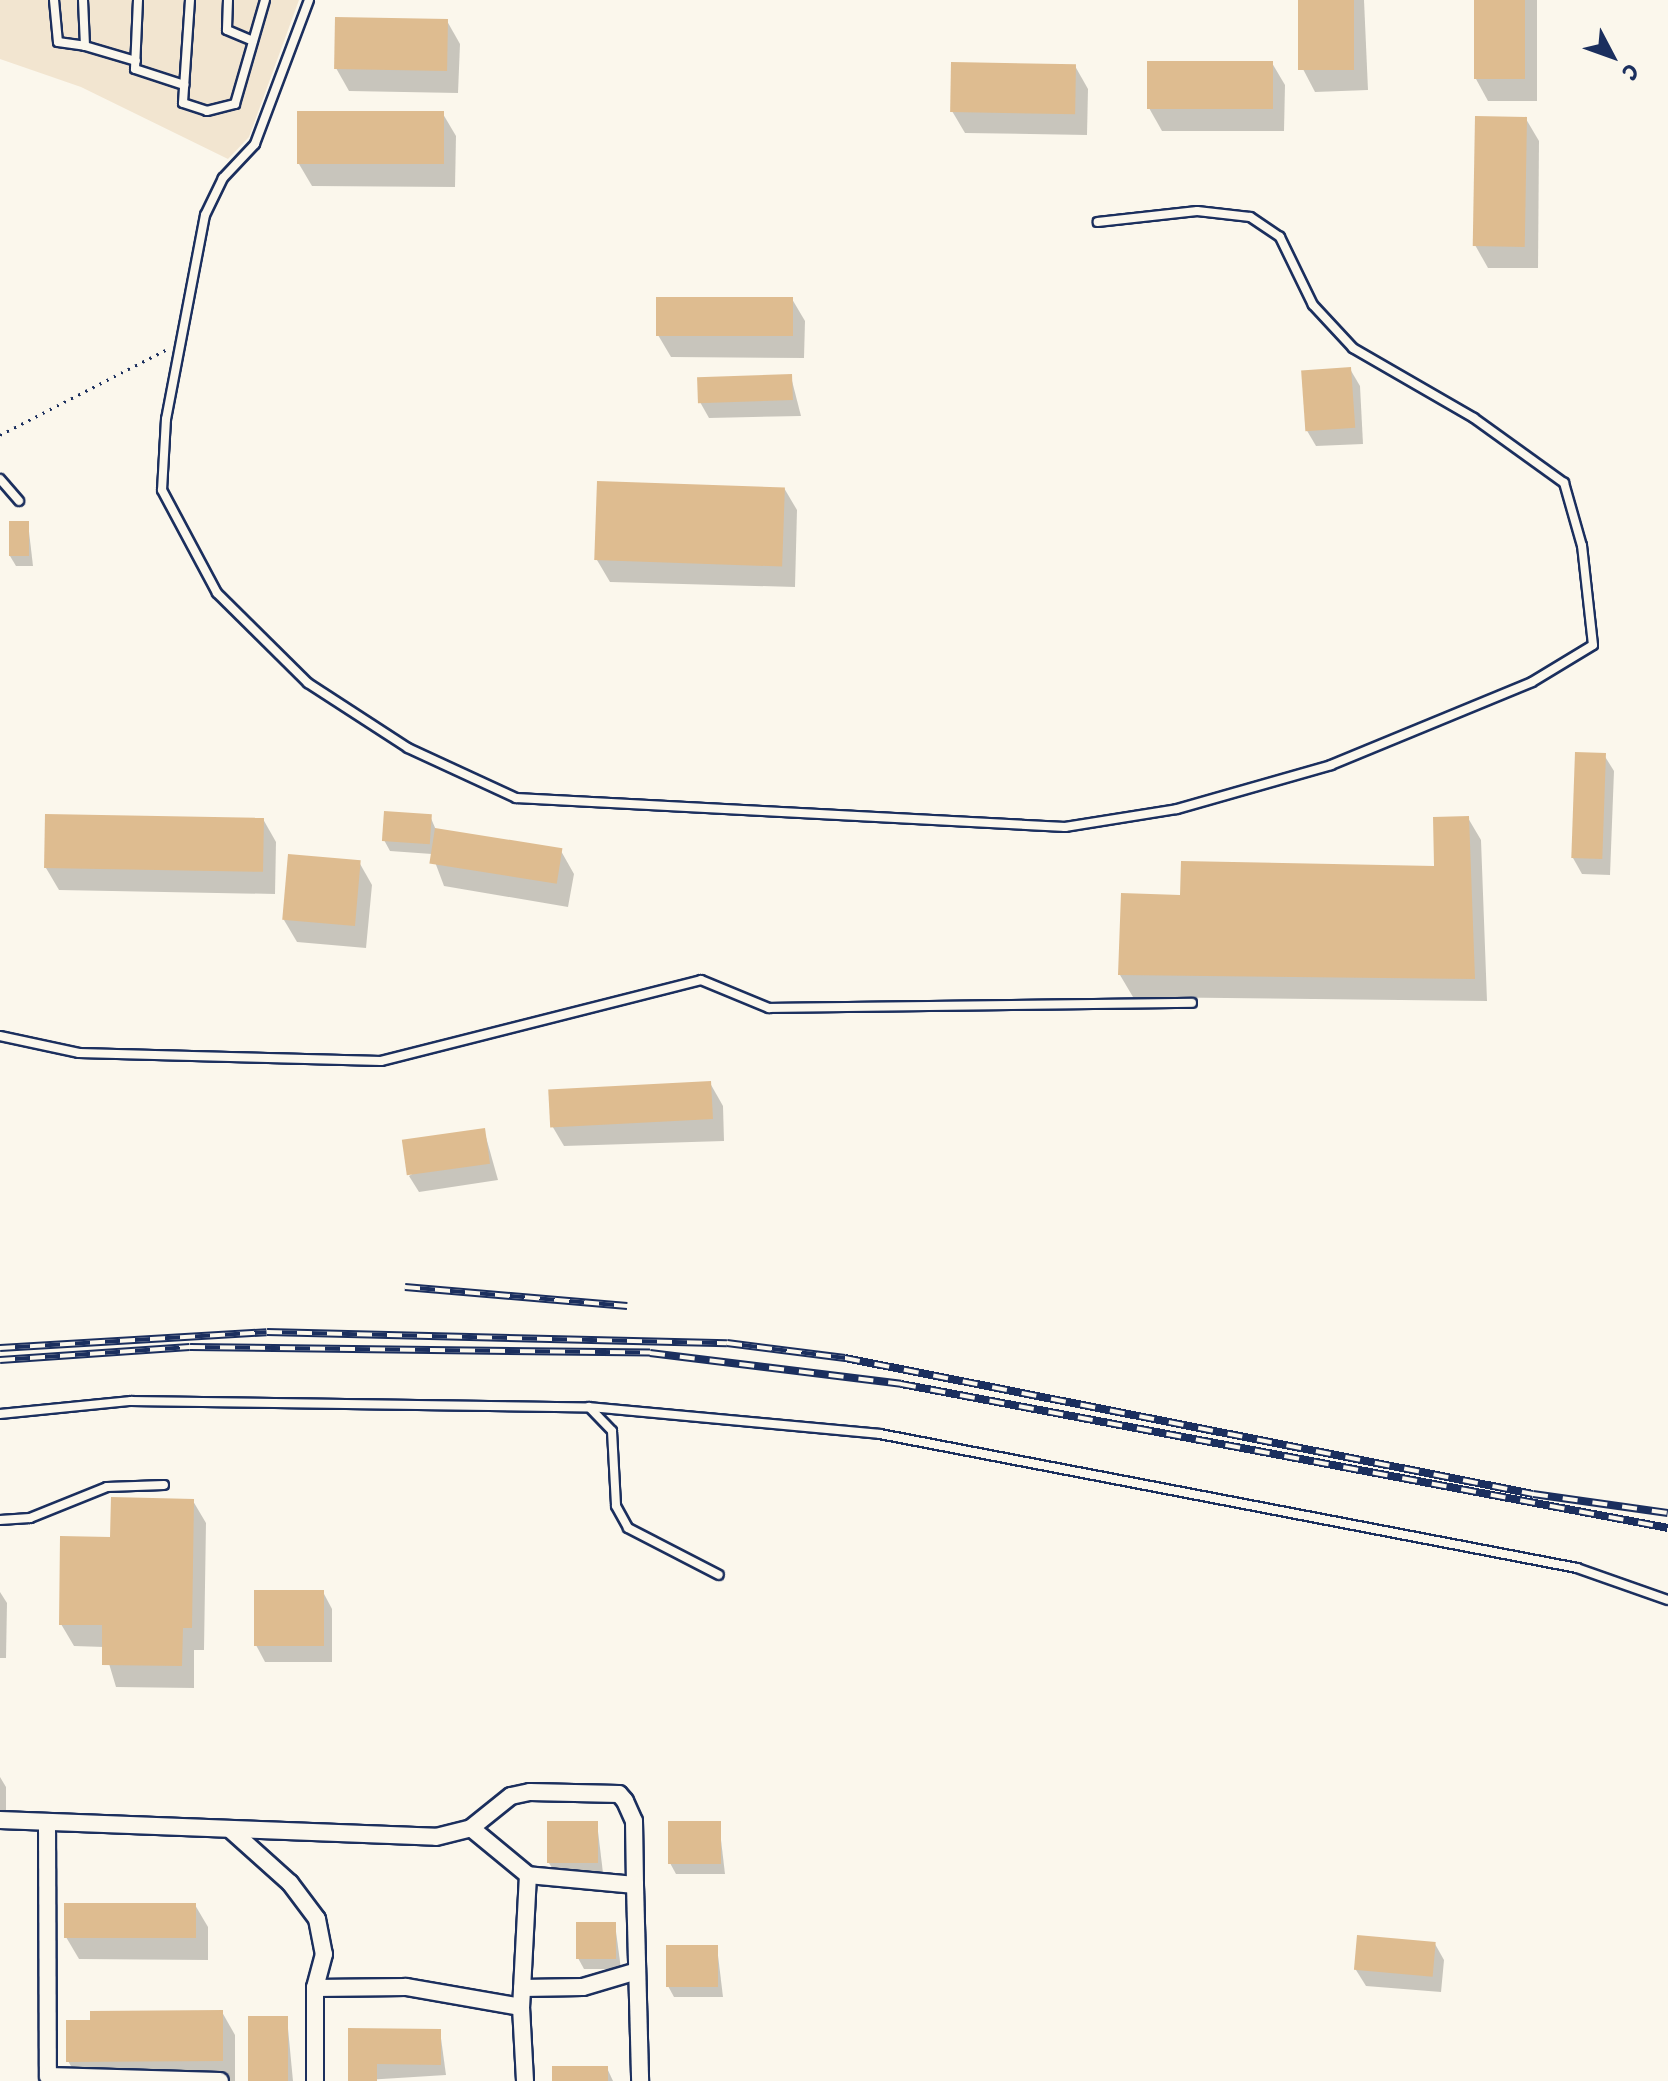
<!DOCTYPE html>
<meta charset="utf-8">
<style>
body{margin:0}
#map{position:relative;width:1668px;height:2081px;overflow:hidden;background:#fbf7ec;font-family:"Shantell Sans",sans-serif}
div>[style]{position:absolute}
.built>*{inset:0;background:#f2e5d0}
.shadow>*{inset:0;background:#0003}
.building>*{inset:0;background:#debc90;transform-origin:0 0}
.path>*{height:3px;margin-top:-1.5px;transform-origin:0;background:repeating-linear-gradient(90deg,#1b2f5e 0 2px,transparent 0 8px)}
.roads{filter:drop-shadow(2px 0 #1b2f5e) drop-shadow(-2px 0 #1b2f5e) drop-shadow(0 2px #1b2f5e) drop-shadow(0 -2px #1b2f5e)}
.service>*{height:8px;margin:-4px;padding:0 4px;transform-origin:4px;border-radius:4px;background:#fbf7ec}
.minor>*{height:16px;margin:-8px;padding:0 8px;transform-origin:8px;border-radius:8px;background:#fbf7ec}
.rail>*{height:8px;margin-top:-4px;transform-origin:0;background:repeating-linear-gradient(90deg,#fbf7ec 0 15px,#1b2f5e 0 30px);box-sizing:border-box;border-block:2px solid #1b2f5e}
span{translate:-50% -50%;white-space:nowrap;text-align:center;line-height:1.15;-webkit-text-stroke:6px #fbf7ec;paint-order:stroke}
.north{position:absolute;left:1572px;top:16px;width:80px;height:80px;-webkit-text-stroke:6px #fbf7ec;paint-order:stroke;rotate:131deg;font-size:22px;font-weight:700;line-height:32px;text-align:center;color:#1b2f5e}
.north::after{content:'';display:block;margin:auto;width:28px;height:36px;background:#1b2f5e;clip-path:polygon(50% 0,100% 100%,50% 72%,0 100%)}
</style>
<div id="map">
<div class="built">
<div style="clip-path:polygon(0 0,299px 0,249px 137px,228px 159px,81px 87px,0 59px)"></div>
</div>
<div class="shadow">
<div style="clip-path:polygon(1300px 0,1364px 0,1368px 90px,1315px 92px,1303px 69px)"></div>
<div style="clip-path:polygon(1476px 0,1537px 0,1537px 101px,1488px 101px,1476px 79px)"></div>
<div style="clip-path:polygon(447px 21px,460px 44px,458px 93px,349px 91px,336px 68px)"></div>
<div style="clip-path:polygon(1272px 63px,1285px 85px,1284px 131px,1162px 131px,1149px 108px)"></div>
<div style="clip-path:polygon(1075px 66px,1088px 89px,1087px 135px,965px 133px,952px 111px)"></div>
<div style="clip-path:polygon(443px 114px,456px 136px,455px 187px,312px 186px,299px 164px)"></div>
<div style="clip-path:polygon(1526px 119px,1539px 141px,1538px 268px,1488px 268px,1475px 245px)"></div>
<div style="clip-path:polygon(792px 299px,805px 321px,804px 358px,671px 357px,658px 335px)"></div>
<div style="clip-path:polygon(1350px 369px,1360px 386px,1363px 444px,1316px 446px,1306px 429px)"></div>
<div style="clip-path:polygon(791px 377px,801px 416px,709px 418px,700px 402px)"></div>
<div style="clip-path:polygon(784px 488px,797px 510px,795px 587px,610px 582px,597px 560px)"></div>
<div style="clip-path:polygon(28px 523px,33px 566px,16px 566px,10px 556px)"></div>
<div style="clip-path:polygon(1604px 755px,1614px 771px,1610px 875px,1582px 874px,1573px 858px)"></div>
<div style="clip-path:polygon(430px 816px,436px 830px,561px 851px,574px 874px,568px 907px,444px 886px,432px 854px,390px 851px,384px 840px)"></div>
<div style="clip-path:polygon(1468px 818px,1481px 840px,1487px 1001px,1133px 997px,1120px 975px,1182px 897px,1436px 868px)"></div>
<div style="clip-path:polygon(263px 819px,276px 842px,275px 894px,59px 890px,46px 868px)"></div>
<div style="clip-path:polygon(359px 862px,372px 885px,366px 948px,297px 942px,284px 920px)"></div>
<div style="clip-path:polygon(710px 1083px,723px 1106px,724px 1141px,564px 1146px,551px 1124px)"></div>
<div style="clip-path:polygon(484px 1130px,498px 1180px,419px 1192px,409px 1176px)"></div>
<div style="clip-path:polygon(193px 1501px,206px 1523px,204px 1650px,194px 1650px,194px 1688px,116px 1687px,104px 1647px,74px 1646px,61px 1624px,112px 1539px)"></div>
<div style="clip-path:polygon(0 1592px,7px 1603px,6px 1658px,0 1658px)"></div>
<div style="clip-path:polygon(323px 1592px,332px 1609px,332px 1662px,265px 1662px,256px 1645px)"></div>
<div style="clip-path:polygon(0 1777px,6px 1787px,6px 1823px,0 1823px)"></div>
<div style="clip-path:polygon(597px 1823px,603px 1873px,555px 1873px,549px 1863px)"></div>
<div style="clip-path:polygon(719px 1823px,725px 1874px,676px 1874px,670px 1863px)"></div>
<div style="clip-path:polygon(195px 1905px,208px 1927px,208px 1960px,79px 1959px,66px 1937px)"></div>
<div style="clip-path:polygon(615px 1924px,621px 1969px,584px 1969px,578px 1958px)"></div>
<div style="clip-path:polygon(1435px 1944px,1444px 1960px,1441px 1992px,1366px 1986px,1356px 1970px)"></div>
<div style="clip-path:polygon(717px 1947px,723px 1997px,674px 1997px,668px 1986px)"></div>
<div style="clip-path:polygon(222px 2012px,235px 2035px,235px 2081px,80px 2081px,68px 2061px)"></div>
<div style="clip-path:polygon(287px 2018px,293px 2081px,250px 2081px)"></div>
<div style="clip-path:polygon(350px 2030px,440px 2031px,446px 2075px,350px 2081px)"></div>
<div style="clip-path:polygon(607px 2068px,613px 2081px,554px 2081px)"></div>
</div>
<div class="building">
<div style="left:1298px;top:0;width:56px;height:70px"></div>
<div style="left:1474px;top:0;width:51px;height:79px"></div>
<div style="left:335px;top:17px;width:113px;height:52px;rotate:1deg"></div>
<div style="left:1147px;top:61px;width:126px;height:48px"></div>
<div style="left:951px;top:62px;width:125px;height:50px;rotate:1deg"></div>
<div style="left:297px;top:111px;width:147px;height:53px"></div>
<div style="left:1475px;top:116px;width:52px;height:130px;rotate:1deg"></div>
<div style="left:656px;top:297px;width:137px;height:39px"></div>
<div style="left:1351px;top:367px;width:61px;height:50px;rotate:86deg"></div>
<div style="left:792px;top:374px;width:26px;height:95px;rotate:88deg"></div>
<div style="left:597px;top:481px;width:188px;height:79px;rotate:2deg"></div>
<div style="left:9px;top:521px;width:20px;height:35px"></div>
<div style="left:1575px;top:752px;width:31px;height:106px;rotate:2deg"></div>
<div style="left:384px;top:811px;width:48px;height:30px;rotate:4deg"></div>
<div style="left:45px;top:814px;width:219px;height:54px;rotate:1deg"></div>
<div style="clip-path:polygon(1469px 816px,1475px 979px,1118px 975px,1121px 893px,1180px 895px,1181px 861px,1434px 866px,1433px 817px)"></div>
<div style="left:435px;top:828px;width:129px;height:36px;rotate:9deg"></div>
<div style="left:288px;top:854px;width:73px;height:66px;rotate:5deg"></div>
<div style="left:711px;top:1081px;width:38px;height:163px;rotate:87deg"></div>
<div style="left:485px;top:1128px;width:36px;height:84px;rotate:82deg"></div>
<div style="clip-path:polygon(111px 1497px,194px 1499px,192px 1628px,183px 1628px,182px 1666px,102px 1665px,102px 1625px,59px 1625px,60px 1536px,110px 1537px)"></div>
<div style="left:254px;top:1590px;width:70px;height:56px"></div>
<div style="left:547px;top:1821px;width:51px;height:42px"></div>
<div style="left:668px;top:1821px;width:53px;height:43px"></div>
<div style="left:64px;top:1903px;width:132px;height:35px"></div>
<div style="left:576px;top:1922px;width:40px;height:37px"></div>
<div style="left:1357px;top:1935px;width:79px;height:35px;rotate:5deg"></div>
<div style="left:666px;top:1945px;width:52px;height:42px"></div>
<div style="clip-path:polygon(223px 2010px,223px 2061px,66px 2062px,66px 2020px,90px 2020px,90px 2011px)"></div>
<div style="left:248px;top:2016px;width:40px;height:65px"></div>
<div style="clip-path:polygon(348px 2028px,441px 2029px,441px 2065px,377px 2064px,377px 2081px,348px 2081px)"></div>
<div style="left:552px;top:2066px;width:56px;height:15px"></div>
</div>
<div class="path">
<div style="left:0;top:435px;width:188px;rotate:-27.2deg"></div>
</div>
<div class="roads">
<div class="service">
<div style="left:54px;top:0;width:42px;rotate:84.6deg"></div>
<div style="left:58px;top:42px;width:27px;rotate:8deg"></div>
<div style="left:83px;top:0;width:46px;rotate:87.5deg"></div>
<div style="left:85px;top:46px;width:53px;rotate:16.4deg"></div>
<div style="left:138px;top:0;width:69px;rotate:92.5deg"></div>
<div style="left:135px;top:69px;width:52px;rotate:18.1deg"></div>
<div style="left:190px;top:0;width:103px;rotate:93.9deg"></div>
<div style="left:183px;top:103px;width:25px;rotate:18deg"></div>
<div style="left:207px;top:111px;width:29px;rotate:-14deg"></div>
<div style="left:235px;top:104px;width:108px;rotate:-73.9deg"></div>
<div style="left:228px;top:0;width:30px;rotate:92deg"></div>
<div style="left:227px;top:30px;width:28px;rotate:23deg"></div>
<div style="left:309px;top:0;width:154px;rotate:110.6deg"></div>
<div style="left:255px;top:144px;width:47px;rotate:133.3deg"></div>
<div style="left:223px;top:178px;width:41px;rotate:115.9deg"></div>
<div style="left:205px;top:215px;width:208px;rotate:100.8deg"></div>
<div style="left:166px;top:419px;width:71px;rotate:93.2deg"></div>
<div style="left:162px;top:490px;width:117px;rotate:61.9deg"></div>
<div style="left:217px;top:593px;width:128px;rotate:44.7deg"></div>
<div style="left:308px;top:683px;width:119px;rotate:33deg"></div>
<div style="left:408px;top:748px;width:119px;rotate:24.8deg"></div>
<div style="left:516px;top:798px;width:550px;rotate:3.02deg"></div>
<div style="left:1065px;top:827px;width:113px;rotate:-9.1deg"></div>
<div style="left:1177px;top:809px;width:160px;rotate:-15.9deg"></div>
<div style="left:1331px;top:765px;width:217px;rotate:-22.4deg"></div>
<div style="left:1532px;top:682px;width:71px;rotate:-31.2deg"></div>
<div style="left:1593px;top:645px;width:100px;rotate:-96.3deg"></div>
<div style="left:1582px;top:546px;width:66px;rotate:-105.9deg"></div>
<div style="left:1564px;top:483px;width:111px;rotate:-144.2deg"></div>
<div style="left:1474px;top:418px;width:140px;rotate:-150deg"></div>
<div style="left:1353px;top:348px;width:59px;rotate:-132.9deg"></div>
<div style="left:1313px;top:305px;width:76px;rotate:-115.9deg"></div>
<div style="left:1280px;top:237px;width:36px;rotate:-146deg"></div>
<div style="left:1250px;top:217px;width:53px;rotate:-173.5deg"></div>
<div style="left:1197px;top:211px;width:100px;rotate:173.7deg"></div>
<div style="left:0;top:479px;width:29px;rotate:49deg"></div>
<div style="left:0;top:1036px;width:81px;rotate:12.1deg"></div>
<div style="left:79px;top:1053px;width:302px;rotate:1.5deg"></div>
<div style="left:381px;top:1061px;width:330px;rotate:-14.2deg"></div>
<div style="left:701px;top:980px;width:74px;rotate:22.4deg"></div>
<div style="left:769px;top:1008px;width:423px;rotate:-0.7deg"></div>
<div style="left:589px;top:1407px;width:292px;rotate:5.3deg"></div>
<div style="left:880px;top:1434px;width:710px;rotate:10.88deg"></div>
<div style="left:1577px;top:1568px;width:96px;rotate:19.4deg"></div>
<div style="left:0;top:1414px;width:132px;rotate:-5.7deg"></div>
<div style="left:131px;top:1401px;width:458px;rotate:0.8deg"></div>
<div style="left:589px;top:1407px;width:33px;rotate:46deg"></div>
<div style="left:612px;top:1431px;width:75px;rotate:86.9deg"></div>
<div style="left:616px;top:1506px;width:25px;rotate:61deg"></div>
<div style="left:628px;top:1528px;width:102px;rotate:27.3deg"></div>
<div style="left:0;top:1520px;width:30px;rotate:-4deg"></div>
<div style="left:30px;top:1518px;width:83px;rotate:-21.9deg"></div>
<div style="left:107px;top:1487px;width:57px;rotate:-2deg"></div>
</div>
<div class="minor">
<div style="left:0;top:1820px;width:436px;rotate:2.2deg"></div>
<div style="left:436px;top:1837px;width:36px;rotate:-14deg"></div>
<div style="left:471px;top:1828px;width:74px;rotate:39.5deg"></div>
<div style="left:528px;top:1875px;width:132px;rotate:93deg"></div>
<div style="left:521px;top:2007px;width:117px;rotate:-170.1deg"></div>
<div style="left:406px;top:1987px;width:91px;rotate:179.4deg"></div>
<div style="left:315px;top:1988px;width:93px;rotate:90deg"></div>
<div style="left:47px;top:1822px;width:254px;rotate:89.8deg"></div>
<div style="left:48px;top:2076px;width:172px;rotate:1.7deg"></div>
<div style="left:471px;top:1828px;width:51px;rotate:-38.7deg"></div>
<div style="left:511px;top:1796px;width:19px;rotate:-12deg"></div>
<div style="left:530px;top:1792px;width:89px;rotate:1.3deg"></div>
<div style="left:619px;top:1794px;width:9px;rotate:49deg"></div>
<div style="left:625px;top:1801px;width:22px;rotate:66deg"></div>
<div style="left:634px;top:1821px;width:64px;rotate:89.1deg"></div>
<div style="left:635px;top:1885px;width:107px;rotate:-174.7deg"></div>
<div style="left:232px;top:1831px;width:78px;rotate:41.9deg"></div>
<div style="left:290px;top:1883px;width:45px;rotate:53.1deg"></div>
<div style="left:317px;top:1919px;width:36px;rotate:79deg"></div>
<div style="left:324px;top:1954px;width:35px;rotate:105deg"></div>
<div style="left:635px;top:1885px;width:196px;rotate:88.5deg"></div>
<div style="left:522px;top:1988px;width:61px;rotate:-0.9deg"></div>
<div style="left:583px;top:1987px;width:56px;rotate:-16.5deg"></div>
<div style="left:521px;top:2007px;width:74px;rotate:86.9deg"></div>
</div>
</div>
<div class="rail">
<div style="left:405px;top:1287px;width:223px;rotate:4.9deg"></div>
<div style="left:0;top:1348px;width:267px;rotate:-3.4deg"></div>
<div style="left:267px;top:1332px;width:460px;rotate:1.4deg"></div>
<div style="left:727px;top:1343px;width:119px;rotate:7.2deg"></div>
<div style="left:845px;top:1358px;width:701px;rotate:11.18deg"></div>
<div style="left:1533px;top:1494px;width:136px;rotate:8deg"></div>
<div style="left:0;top:1360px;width:190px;rotate:-3.9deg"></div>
<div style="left:190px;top:1347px;width:460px;rotate:0.7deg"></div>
<div style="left:650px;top:1353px;width:253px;rotate:7deg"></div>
<div style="left:901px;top:1384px;width:780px;rotate:10.63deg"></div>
</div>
<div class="north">С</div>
</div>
